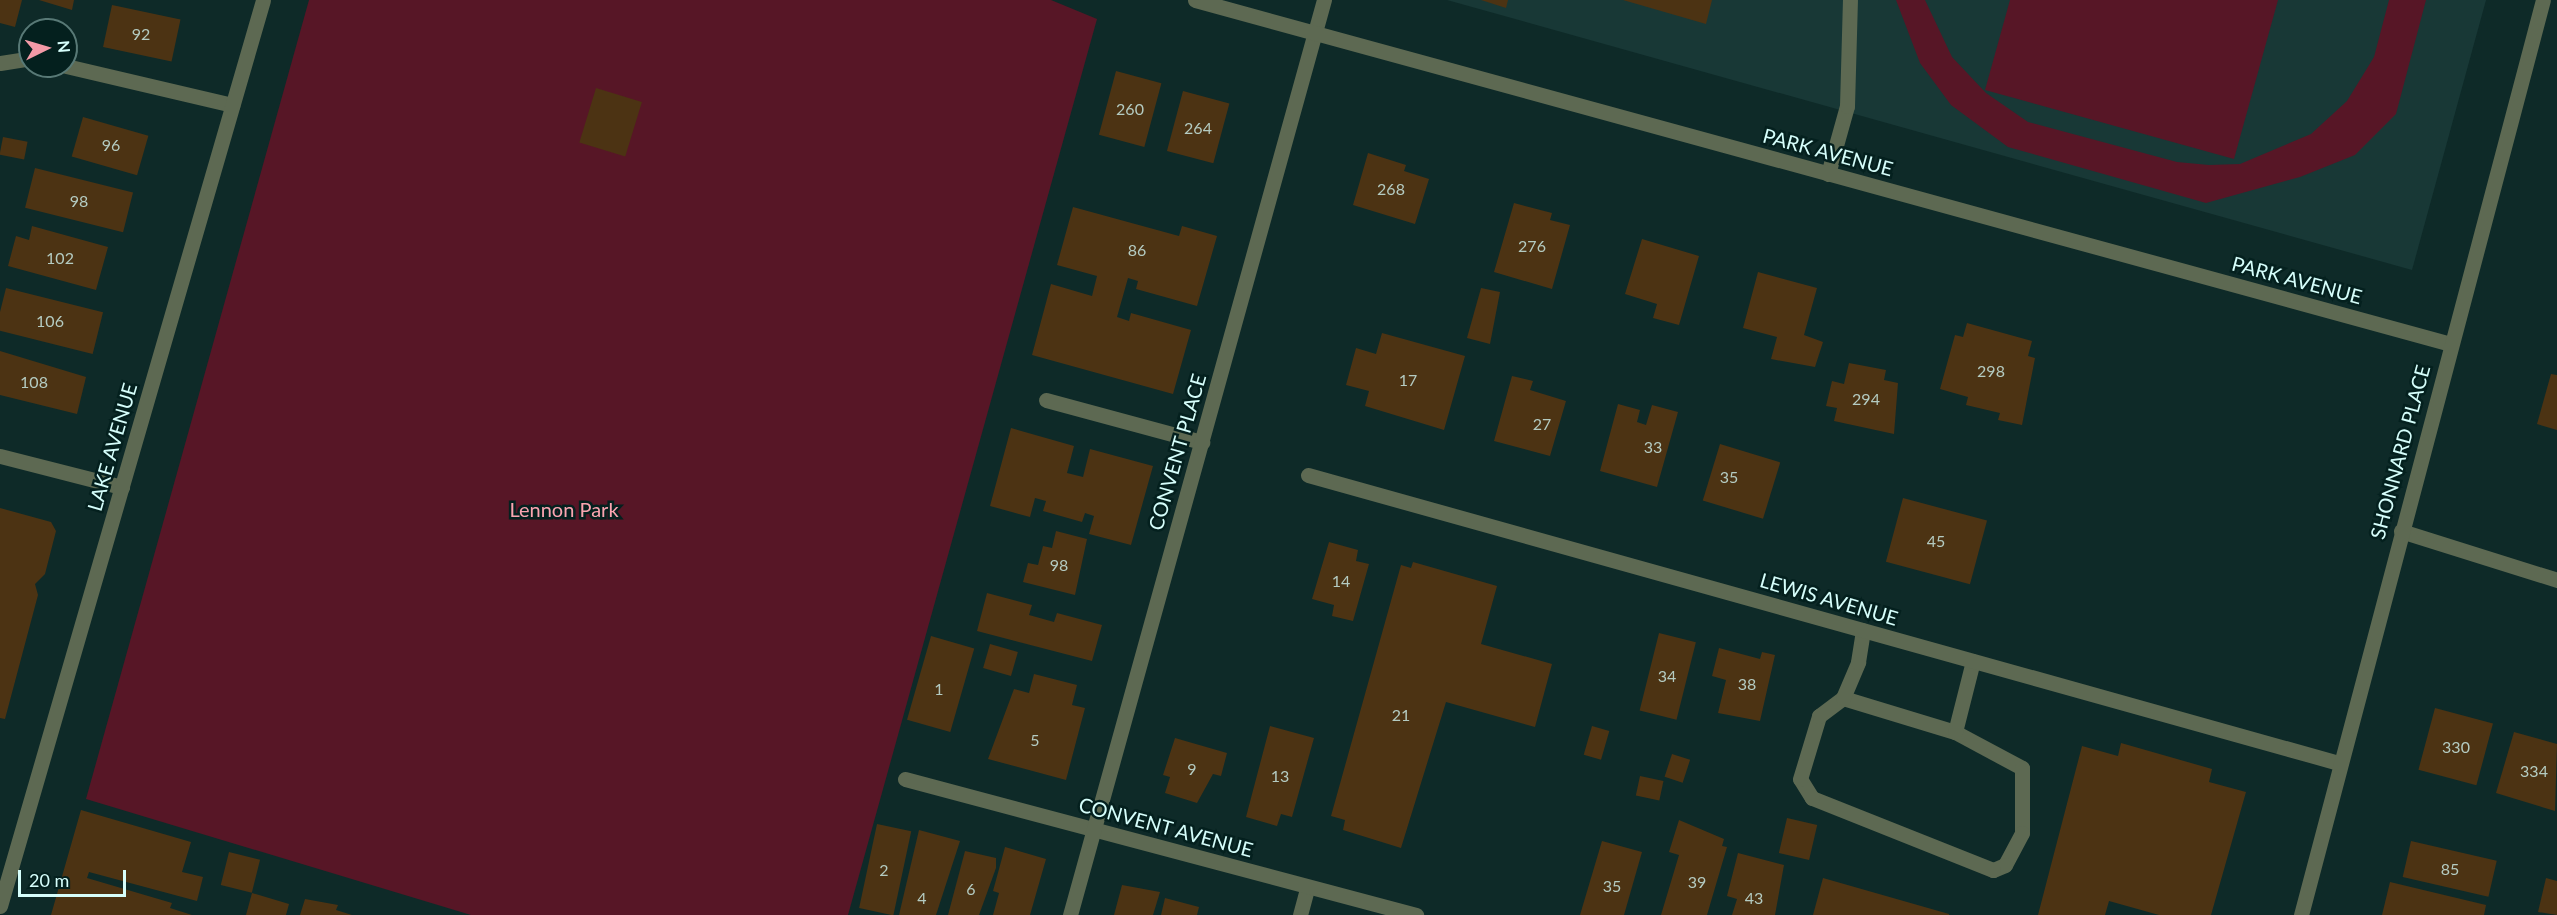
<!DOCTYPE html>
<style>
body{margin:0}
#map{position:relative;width:2557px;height:915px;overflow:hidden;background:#0e2a28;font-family:Lato,sans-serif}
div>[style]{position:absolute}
.built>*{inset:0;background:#183836}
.green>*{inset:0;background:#571626}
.building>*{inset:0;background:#4c3313;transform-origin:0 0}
.service>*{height:15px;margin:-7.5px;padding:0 7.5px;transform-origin:7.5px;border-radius:7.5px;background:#5d6952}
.minor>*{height:15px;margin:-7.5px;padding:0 7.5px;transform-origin:7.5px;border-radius:7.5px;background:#5d6952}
.tertiary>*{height:15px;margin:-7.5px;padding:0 7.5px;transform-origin:7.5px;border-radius:7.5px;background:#5d6952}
span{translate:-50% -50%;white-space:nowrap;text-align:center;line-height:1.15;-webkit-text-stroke:5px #04201e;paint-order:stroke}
.number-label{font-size:16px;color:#b4cbc1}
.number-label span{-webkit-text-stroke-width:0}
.street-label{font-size:20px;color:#d6fefb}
.park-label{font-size:20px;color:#faa4b0}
.north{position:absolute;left:18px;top:18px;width:60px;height:60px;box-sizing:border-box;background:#04201e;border:2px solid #587976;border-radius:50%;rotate:85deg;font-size:16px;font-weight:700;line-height:24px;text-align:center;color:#d6fefb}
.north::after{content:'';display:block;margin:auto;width:21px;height:27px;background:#f39aa7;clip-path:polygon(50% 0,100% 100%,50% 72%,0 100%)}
.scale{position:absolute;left:18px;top:870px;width:108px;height:27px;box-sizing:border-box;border:3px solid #d6fefb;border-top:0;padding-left:8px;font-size:18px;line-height:21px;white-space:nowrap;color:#d6fefb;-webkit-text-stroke:4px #04201e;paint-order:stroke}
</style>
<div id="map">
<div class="built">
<div style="clip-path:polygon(1447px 0,2486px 0,2412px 270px)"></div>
</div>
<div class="green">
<div style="clip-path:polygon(309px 0,1051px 0,1097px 19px,848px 915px,471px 915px,86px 799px)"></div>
<div style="clip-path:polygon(1896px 0,1925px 0,1952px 57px,1986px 93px,2028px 122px,2177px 162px,2209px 165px,2240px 164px,2311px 134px,2347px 101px,2374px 57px,2389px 0,2426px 0,2396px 114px,2355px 155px,2300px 177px,2206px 203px,2008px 147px,1951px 105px,1920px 63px)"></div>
<div style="clip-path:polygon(2010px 0,2278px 0,2234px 159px,1985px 90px)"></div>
</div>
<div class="building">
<div style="clip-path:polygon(0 0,22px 0,15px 27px,0 23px)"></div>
<div style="clip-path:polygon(39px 0,74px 0,72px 10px)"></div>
<div style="clip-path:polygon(1481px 0,1508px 0,1506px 8px)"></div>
<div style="clip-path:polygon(1623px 0,1712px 0,1706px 24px)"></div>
<div style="left:112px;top:5px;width:70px;height:43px;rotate:12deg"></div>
<div style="left:1116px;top:71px;width:47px;height:66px;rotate:15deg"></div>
<div style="left:596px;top:88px;width:48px;height:57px;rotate:17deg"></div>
<div style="left:1183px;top:91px;width:48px;height:62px;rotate:15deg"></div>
<div style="left:83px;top:117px;width:68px;height:41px;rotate:16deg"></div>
<div style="left:3px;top:137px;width:25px;height:18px;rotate:11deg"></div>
<div style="clip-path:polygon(1368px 153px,1406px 165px,1404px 171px,1429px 179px,1415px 224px,1353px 205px)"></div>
<div style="left:35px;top:168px;width:101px;height:41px;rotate:14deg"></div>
<div style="clip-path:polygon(1514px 203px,1552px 213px,1550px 220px,1570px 225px,1552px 289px,1494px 272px)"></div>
<div style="clip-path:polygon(1073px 207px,1179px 236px,1182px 226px,1217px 236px,1197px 306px,1136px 289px,1138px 281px,1128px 278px,1117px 317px,1129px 321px,1131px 313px,1191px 330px,1173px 394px,1032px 355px,1051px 284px,1092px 296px,1097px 276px,1057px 265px)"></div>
<div style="clip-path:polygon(32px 226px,108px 247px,96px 290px,8px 266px,16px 236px,29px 240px)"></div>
<div style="clip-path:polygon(1642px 239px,1699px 256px,1679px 325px,1653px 318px,1657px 304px,1625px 294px)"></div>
<div style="clip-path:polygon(1758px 272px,1817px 288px,1804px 335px,1823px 342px,1815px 367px,1771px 359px,1777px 337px,1743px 328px)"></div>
<div style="left:6px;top:288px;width:100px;height:43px;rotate:14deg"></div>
<div style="clip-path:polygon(1481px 288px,1500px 292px,1490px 344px,1467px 338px)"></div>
<div style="clip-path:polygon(1967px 323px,2032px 341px,2028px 356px,2035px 358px,2022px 425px,1998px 420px,2000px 413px,1966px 405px,1968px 397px,1940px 389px,1955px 335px,1963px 337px)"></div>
<div style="clip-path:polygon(1382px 333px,1465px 356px,1444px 430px,1365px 406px,1369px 391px,1346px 385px,1356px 348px,1376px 354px)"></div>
<div style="clip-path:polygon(0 351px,86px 377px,77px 414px,0 395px)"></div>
<div style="clip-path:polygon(1849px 363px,1886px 370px,1884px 380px,1898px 383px,1894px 434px,1834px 421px,1837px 408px,1826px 406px,1832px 381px,1844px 384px)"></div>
<div style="clip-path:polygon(2551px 374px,2557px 375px,2557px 430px,2537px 424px)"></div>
<div style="clip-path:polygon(1512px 376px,1533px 381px,1530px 390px,1566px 401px,1550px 456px,1494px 441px)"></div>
<div style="clip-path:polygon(1618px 404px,1640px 410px,1637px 422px,1646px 425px,1652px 405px,1678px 412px,1657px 487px,1600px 471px)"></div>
<div style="clip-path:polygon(1011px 428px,1074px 446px,1067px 473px,1083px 477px,1090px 449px,1153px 466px,1131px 545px,1089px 534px,1094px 516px,1085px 513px,1082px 522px,1043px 511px,1046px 501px,1035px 498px,1030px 517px,990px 506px)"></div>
<div style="left:1720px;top:444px;width:63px;height:59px;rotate:17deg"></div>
<div style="left:1903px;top:498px;width:87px;height:66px;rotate:15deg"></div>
<div style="clip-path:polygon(0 508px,51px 522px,56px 531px,45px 574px,35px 584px,38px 595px,5px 719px,0 718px)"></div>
<div style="clip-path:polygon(1056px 531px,1087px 539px,1075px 595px,1023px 582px,1028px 563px,1038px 565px,1043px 546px,1052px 548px)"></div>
<div style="clip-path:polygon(1329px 542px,1358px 550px,1356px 561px,1369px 564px,1353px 621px,1332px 616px,1334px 605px,1312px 599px)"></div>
<div style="clip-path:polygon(1413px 562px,1497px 586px,1481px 644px,1552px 664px,1535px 727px,1446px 702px,1401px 848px,1343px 830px,1345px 820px,1331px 816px,1401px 565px,1411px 568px)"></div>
<div style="clip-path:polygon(987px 593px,1032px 605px,1029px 615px,1054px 622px,1057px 613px,1102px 625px,1092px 661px,977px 631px)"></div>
<div style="left:1659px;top:633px;width:38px;height:80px;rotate:14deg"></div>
<div style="left:931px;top:636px;width:45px;height:87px;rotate:16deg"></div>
<div style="left:990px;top:644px;width:29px;height:25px;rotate:16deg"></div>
<div style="clip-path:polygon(1719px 648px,1760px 659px,1762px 652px,1775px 655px,1760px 721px,1718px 713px,1726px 680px,1712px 676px)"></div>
<div style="clip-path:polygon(1034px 674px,1077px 685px,1072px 705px,1085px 708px,1066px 780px,988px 759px,1014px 689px,1029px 693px)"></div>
<div style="left:2435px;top:708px;width:60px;height:64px;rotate:15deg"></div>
<div style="clip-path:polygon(1270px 726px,1314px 738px,1292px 817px,1281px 814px,1277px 826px,1246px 817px)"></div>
<div style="left:1592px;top:726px;width:18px;height:30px;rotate:16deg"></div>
<div style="clip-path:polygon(2514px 732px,2557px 744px,2555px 811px,2496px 793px)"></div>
<div style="clip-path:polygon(1175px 738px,1227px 753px,1221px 776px,1213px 774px,1197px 803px,1165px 793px,1170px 777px,1163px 775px)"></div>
<div style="clip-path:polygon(2121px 743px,2212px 769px,2209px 782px,2246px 792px,2211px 915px,2159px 915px,2109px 901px,2105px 915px,2038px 915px,2082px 746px,2118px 756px)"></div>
<div style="left:1672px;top:754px;width:19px;height:24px;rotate:18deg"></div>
<div style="left:1640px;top:776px;width:24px;height:20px;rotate:12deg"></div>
<div style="clip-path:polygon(81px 810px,191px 842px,182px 872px,203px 877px,197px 901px,89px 872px,87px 878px,172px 903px,170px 908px,192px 915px,51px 915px)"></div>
<div style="left:1787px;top:818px;width:31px;height:36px;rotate:13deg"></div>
<div style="clip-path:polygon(1679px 820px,1724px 839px,1722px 846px,1727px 847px,1707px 915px,1661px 915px,1679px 855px,1669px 852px)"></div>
<div style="left:877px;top:824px;width:35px;height:86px;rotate:12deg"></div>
<div style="clip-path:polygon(919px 830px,960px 841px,936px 915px,899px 915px)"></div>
<div style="clip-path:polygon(1602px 841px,1642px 852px,1624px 915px,1580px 915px)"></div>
<div style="left:2411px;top:841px;width:88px;height:37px;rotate:13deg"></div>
<div style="clip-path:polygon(1005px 847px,1046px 859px,1030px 915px,993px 915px,999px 893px,993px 891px)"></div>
<div style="clip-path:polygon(965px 851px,996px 858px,996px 868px,979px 915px,948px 915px)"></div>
<div style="left:229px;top:852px;width:32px;height:34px;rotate:14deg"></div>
<div style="clip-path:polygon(1738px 853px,1784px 865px,1775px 915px,1732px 915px,1737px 899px,1727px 896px)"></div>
<div style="clip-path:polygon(1823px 878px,1949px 914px,1949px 915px,1813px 915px)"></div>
<div style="clip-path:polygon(2546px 878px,2557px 881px,2557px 915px,2538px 912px)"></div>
<div style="clip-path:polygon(2390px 882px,2486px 905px,2484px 915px,2382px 915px)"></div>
<div style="clip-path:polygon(1122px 885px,1160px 892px,1153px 915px,1114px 915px)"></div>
<div style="clip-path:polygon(252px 893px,289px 904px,286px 915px,246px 915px)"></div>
<div style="clip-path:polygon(1165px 898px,1199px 907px,1197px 915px,1161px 915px)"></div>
<div style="clip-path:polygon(305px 899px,338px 905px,336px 910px,352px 915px,300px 915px)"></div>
</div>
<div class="service">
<div style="left:0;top:63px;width:30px;rotate:-9deg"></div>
<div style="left:66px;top:66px;width:171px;rotate:13.2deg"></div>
<div style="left:1828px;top:174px;width:71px;rotate:-74.4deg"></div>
<div style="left:1847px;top:106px;width:106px;rotate:-88.4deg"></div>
<div style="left:1046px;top:400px;width:162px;rotate:15.1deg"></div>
<div style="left:1843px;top:698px;width:117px;rotate:16.9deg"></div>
<div style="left:1955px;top:732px;width:76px;rotate:28.2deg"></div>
<div style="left:2022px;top:768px;width:65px;rotate:90deg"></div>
<div style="left:2022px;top:833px;width:36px;rotate:118deg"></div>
<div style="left:2005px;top:865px;width:13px;rotate:157deg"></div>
<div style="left:1993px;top:870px;width:195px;rotate:-158.3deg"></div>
<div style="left:1812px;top:798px;width:22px;rotate:-122deg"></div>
<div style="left:1800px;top:779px;width:66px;rotate:-73.2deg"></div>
<div style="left:1819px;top:716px;width:30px;rotate:-37deg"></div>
<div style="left:1843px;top:698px;width:39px;rotate:-67deg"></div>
<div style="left:1858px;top:662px;width:32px;rotate:-81deg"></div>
<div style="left:1955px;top:732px;width:73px;rotate:-75.8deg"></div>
<div style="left:1300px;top:915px;width:28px;rotate:-75deg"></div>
</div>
<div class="minor">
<div style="left:0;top:456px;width:126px;rotate:14.3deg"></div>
<div style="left:1308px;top:475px;width:1070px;rotate:15.61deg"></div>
<div style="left:905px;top:779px;width:529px;rotate:14.9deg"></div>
<div style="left:1070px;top:915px;width:950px;rotate:-74.49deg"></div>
</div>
<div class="tertiary">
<div style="left:1195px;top:0;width:1302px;rotate:15.32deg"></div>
<div style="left:2401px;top:531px;width:164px;rotate:17.4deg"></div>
<div style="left:0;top:906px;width:943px;rotate:-73.81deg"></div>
<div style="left:2301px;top:915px;width:946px;rotate:-75.19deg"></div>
</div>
<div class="number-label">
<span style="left:141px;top:34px">92</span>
<span style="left:1130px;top:109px">260</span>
<span style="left:1198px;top:128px">264</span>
<span style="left:111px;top:145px">96</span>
<span style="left:1391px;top:189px">268</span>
<span style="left:79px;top:201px">98</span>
<span style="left:1532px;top:246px">276</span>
<span style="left:1137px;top:250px">86</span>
<span style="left:60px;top:258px">102</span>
<span style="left:50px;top:321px">106</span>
<span style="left:1991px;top:371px">298</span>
<span style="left:1408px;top:380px">17</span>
<span style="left:34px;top:382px">108</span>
<span style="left:1866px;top:399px">294</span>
<span style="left:1542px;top:424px">27</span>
<span style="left:1653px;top:447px">33</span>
<span style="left:1729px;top:477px">35</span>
<span style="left:1936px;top:541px">45</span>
<span style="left:1059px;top:565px">98</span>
<span style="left:1341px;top:581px">14</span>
<span style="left:1667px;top:676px">34</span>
<span style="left:1747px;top:684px">38</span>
<span style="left:939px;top:689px">1</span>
<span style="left:1401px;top:715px">21</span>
<span style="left:1035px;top:740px">5</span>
<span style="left:2456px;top:747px">330</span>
<span style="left:1192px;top:769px">9</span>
<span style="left:2534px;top:771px">334</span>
<span style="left:1280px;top:776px">13</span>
<span style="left:2450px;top:869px">85</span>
<span style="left:884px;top:870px">2</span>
<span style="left:1697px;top:882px">39</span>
<span style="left:1612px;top:886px">35</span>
<span style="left:971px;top:889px">6</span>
<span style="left:922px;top:898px">4</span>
<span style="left:1754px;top:898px">43</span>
</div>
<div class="street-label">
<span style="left:1828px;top:152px;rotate:15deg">PARK AVENUE</span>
<span style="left:2297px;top:280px;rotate:15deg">PARK AVENUE</span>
<span style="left:112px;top:447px;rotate:-74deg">LAKE AVENUE</span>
<span style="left:1177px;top:452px;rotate:-74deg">CONVENT PLACE</span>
<span style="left:2400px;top:452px;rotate:-75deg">SHONNARD PLACE</span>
<span style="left:1829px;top:599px;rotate:16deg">LEWIS AVENUE</span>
<span style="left:1166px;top:827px;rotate:15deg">CONVENT AVENUE</span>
</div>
<div class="park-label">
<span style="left:564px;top:509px">Lennon Park</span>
</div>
<div class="north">N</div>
<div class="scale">20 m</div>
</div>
